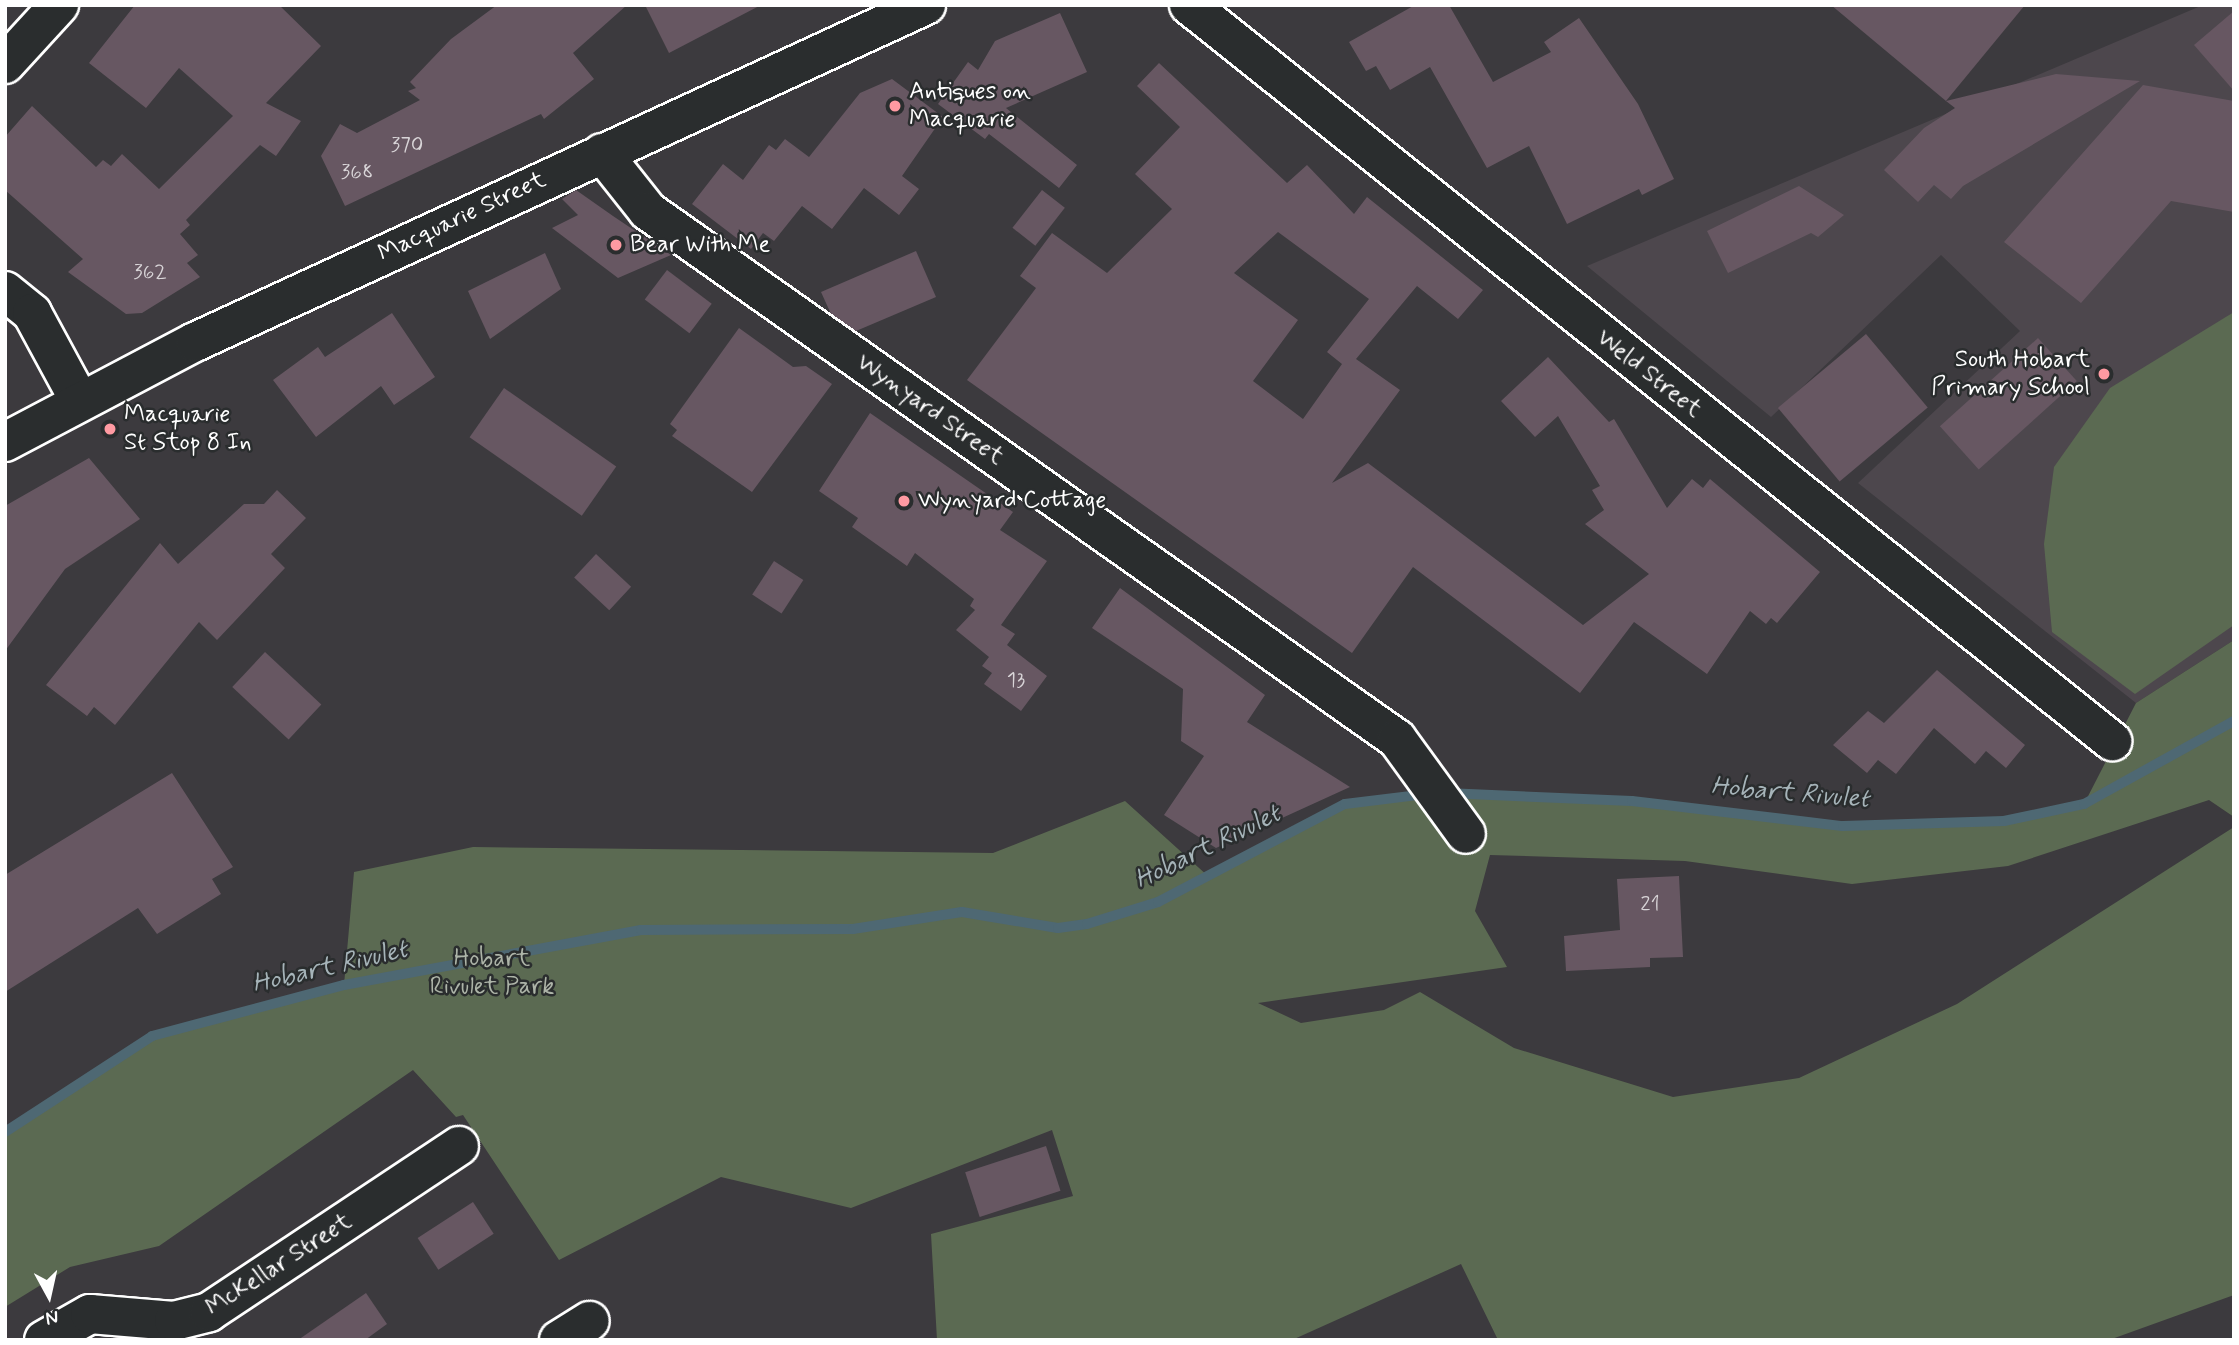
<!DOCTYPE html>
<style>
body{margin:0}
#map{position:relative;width:2239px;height:1345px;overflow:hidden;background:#3c3a3e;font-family:Mynerve,sans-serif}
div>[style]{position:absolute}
.built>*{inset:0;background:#4d474d}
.green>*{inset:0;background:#5b6a52}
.stream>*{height:10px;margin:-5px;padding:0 5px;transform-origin:5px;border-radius:5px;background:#4e6873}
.building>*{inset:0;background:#675762;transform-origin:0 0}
.roads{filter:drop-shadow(2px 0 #fff) drop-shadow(-2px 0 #fff) drop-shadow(0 2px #fff) drop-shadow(0 -2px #fff)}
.minor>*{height:38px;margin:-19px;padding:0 19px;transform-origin:19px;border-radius:19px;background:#2a2d2e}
.dots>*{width:19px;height:19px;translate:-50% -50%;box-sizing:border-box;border:4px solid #2a2d2e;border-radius:50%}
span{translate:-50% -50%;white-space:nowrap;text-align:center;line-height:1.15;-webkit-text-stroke:5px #2a2d2e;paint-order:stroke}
.number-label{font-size:21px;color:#d9d5d8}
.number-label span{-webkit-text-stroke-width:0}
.poi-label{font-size:24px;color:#fff}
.left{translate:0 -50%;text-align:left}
.right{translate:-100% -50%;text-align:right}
.street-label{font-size:24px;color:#fff}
.park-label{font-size:24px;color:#adb4a8}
.water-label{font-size:26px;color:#a6b4b9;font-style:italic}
.frame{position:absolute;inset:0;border:7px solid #fff;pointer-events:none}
.north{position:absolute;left:14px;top:1261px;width:70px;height:70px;-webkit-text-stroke:5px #2a2d2e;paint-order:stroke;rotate:172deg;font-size:19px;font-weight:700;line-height:28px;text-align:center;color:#fff}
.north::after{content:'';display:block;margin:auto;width:24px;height:32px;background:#fff;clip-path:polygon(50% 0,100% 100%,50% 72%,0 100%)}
</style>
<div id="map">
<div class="built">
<div style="clip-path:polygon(2203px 5px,2234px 5px,2234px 640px,2136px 703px,1858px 483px,2020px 331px,1941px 255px,1771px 417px,1587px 266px)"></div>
</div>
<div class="green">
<div style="clip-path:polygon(2234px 312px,2234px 625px,2135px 694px,2052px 632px,2044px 544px,2054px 467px,2110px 388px)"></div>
<div style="clip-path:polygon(2234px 640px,2234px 817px,2209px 800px,2008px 866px,1852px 884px,1685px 861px,1490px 855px,1475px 911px,1507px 967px,1258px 1003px,1301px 1023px,1384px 1010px,1420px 992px,1514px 1048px,1673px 1097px,1799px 1078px,1957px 1004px,2234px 827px,2234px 1295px,2109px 1340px,1498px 1340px,1461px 1264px,1292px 1340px,937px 1340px,931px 1234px,1073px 1196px,1052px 1130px,851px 1208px,721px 1177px,559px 1260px,463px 1115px,456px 1117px,413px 1070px,159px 1246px,70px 1267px,5px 1307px,5px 1132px,152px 1036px,344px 985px,354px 872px,473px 847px,993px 853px,1125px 801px,1209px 877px,1345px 804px,1401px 795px,1632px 801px,1843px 826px,2004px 821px,2084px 804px,2136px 703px)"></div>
</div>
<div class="stream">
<div style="left:1446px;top:793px;width:186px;rotate:2.5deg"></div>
<div style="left:1632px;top:801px;width:212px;rotate:6.8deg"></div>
<div style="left:1843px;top:826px;width:161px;rotate:-1.8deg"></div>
<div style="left:2004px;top:821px;width:82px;rotate:-12deg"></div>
<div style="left:2084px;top:804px;width:171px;rotate:-29deg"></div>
<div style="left:5px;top:1132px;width:176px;rotate:-33.1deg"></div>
<div style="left:152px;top:1036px;width:199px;rotate:-14.9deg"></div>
<div style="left:344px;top:985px;width:302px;rotate:-10.5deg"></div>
<div style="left:641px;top:930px;width:212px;rotate:-0.3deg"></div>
<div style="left:853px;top:929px;width:110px;rotate:-8.9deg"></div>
<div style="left:962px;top:912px;width:97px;rotate:9.5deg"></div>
<div style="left:1058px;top:928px;width:29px;rotate:-8deg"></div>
<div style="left:1087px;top:924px;width:74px;rotate:-17.2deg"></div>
<div style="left:1158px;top:902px;width:211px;rotate:-27.7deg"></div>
<div style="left:1345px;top:804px;width:83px;rotate:-7deg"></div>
</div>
<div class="building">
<div style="clip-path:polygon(135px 5px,279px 5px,321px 46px,266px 103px,301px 121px,276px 156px,260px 145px,186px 220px,190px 225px,180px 234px,198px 255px,187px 263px,200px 277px,142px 313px,126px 314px,68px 272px,83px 259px,5px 190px,5px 137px,32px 106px,96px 167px,103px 160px,111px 166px,122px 154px,159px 189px,233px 116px,179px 68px,146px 108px,89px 63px)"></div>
<div style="clip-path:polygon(497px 5px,627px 5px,573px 53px,594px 79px,544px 119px,541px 114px,345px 206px,321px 156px,340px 124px,357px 133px,420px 100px,408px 91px,416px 88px,410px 82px,451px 39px)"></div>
<div style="clip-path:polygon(645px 5px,761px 5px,669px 53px)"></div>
<div style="clip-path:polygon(1415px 5px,1449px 5px,1493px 82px,1551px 52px,1544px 42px,1579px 18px,1638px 104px,1674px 179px,1642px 195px,1639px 189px,1567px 224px,1529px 146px,1487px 168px,1430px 67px,1390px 90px,1376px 66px,1366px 71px,1349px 42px)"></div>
<div style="clip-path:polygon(1831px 5px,2025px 5px,1946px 101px)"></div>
<div style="clip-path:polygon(2234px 11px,2234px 91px,2194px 45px)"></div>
<div style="clip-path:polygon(1060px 13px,1087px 72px,1006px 108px,1077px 165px,1059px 188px,989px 134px,985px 139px,938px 104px,968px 62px,978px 70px,995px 41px)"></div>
<div style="clip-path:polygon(evenodd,1159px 63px,1287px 183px,1307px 165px,1354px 214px,1367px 197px,1483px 290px,1458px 319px,1417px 286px,1356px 359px,1400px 390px,1332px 483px,1368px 463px,1583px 625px,1649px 574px,1585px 524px,1604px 510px,1592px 490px,1600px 486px,1558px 416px,1535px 437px,1501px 401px,1548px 357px,1609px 422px,1614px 419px,1667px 508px,1692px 479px,1703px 488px,1710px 479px,1820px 572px,1777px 623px,1771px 618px,1766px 624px,1750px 611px,1707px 674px,1634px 622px,1580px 693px,1413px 567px,1352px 653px,967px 380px,1036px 288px,1020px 276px,1052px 233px,1107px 273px,1172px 209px,1135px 174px,1180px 127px,1137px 86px,1159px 63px,1278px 232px,1369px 299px,1327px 352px,1342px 364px,1303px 419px,1253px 381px,1298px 320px,1234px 273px,1278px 232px)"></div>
<div style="clip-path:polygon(2056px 74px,2140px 81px,1963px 186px,1951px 199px,1934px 185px,1918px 202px,1884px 170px,1924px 128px,1955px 108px,1946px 101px)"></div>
<div style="clip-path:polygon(892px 79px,943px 117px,902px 176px,919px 189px,899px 215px,864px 188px,832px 229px,802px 206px,774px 241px,763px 233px,751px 249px,692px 204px,723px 164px,743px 180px,769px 145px,776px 150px,785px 139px,809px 157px,860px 93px)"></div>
<div style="clip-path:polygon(2143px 85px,2234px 101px,2234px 212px,2171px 201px,2081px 303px,2004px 242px)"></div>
<div style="clip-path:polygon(1799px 186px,1844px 215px,1818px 237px,1811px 233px,1728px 273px,1707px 231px)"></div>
<div style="clip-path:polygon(576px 190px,613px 216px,671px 255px,618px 278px,552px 228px,578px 215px,562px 199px)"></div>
<div style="left:1042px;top:190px;width:29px;height:48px;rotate:38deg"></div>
<div style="clip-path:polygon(916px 251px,936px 297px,856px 331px,831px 314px,821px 292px)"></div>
<div style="clip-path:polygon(545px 253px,561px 289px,490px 339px,468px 291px)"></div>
<div style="left:667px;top:270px;width:56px;height:37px;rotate:37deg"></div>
<div style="clip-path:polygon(392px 313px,435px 377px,394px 405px,381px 386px,316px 437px,273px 380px,318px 347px,325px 357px)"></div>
<div style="clip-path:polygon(739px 328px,793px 367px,806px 366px,832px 384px,752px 492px,672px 436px,677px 430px,670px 424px)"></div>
<div style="left:1866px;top:334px;width:96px;height:115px;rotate:50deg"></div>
<div style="left:2038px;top:338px;width:58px;height:132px;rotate:48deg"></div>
<div style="left:504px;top:388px;width:137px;height:60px;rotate:35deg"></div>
<div style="clip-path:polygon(870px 413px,1013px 512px,1000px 530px,1047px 561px,1001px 625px,1015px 634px,1007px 645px,1047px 676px,1021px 711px,984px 684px,992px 673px,982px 666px,989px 657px,956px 630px,975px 610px,970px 606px,974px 599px,915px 553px,907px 566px,852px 527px,858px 518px,819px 491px)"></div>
<div style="clip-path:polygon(89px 458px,140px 519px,65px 569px,5px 651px,5px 506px)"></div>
<div style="clip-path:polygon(277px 490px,306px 518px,271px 554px,285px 568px,217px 640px,199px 622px,115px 725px,94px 707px,87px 716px,46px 685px,160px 543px,178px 564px,244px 504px,264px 504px)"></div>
<div style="left:596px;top:554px;width:48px;height:32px;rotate:43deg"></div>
<div style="left:774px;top:561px;width:35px;height:40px;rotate:33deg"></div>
<div style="clip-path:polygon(1120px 588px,1265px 695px,1247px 722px,1350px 787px,1216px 848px,1164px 815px,1204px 756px,1181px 741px,1183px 689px,1092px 628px)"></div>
<div style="left:265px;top:652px;width:77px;height:48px;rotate:43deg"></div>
<div style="clip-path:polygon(1937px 670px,2025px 745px,2006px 768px,1986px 751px,1975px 764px,1934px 728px,1896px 774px,1878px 760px,1867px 773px,1833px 745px,1868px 711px,1884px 723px)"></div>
<div style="clip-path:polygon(172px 773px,233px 867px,212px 879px,221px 894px,157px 934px,138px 908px,5px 992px,5px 875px)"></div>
<div style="clip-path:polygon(1679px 876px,1683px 957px,1650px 958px,1650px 967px,1566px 971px,1564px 936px,1620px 930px,1617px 879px)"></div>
<div style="left:1046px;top:1146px;width:47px;height:85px;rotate:72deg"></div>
<div style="left:473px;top:1202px;width:38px;height:66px;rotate:57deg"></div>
<div style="clip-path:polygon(366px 1293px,387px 1324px,365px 1340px,298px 1340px)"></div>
</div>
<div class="roads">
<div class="minor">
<div style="left:1189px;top:5px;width:1181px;rotate:38.57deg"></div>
<div style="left:5px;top:64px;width:80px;rotate:-47.5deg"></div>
<div style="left:602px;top:153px;width:74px;rotate:51.6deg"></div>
<div style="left:648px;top:211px;width:916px;rotate:35.18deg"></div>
<div style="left:1397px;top:739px;width:117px;rotate:54deg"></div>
<div style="left:5px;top:291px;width:35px;rotate:39deg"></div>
<div style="left:32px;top:313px;width:99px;rotate:61.6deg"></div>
<div style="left:5px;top:442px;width:215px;rotate:-27.8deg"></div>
<div style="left:195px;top:342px;width:805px;rotate:-24.75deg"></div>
<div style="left:44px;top:1340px;width:53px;rotate:-29.5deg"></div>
<div style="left:90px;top:1314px;width:84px;rotate:4.8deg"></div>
<div style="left:174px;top:1321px;width:36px;rotate:-14deg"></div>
<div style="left:209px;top:1312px;width:300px;rotate:-33.6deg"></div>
<div style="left:559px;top:1340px;width:36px;rotate:-32deg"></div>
</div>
</div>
<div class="dots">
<div style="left:895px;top:106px;background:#ff9aa2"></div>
<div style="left:616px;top:245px;background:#ff9aa2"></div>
<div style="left:2104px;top:374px;background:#ff9aa2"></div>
<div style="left:110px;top:429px;background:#ff9aa2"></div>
<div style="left:904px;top:501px;background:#ff9aa2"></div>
</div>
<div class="number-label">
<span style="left:407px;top:145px">370</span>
<span style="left:357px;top:172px">368</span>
<span style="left:150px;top:272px">362</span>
<span style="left:1016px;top:680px">13</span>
<span style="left:1650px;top:904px">21</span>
</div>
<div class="poi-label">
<span class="left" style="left:909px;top:106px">Antiques on<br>Macquarie</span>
<span class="left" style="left:630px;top:245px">Bear With Me</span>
<span class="right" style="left:2090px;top:374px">South Hobart<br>Primary School</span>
<span class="left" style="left:124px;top:429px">Macquarie<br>St Stop 8 In</span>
<span class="left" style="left:918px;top:501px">Wynyard Cottage</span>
</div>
<div class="street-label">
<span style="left:462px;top:217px;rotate:-25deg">Macquarie Street</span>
<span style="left:1649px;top:374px;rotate:38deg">Weld Street</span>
<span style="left:930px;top:410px;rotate:35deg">Wynyard Street</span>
<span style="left:279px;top:1265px;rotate:-33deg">McKellar Street</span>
</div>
<div class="park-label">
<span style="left:492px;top:973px">Hobart<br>Rivulet Park</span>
</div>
<div class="water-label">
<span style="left:1790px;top:794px;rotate:5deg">Hobart Rivulet</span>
<span style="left:1208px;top:848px;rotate:-26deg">Hobart Rivulet</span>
<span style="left:330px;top:968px;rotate:-13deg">Hobart Rivulet</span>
</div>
<div class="frame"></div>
<div class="north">N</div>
</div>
